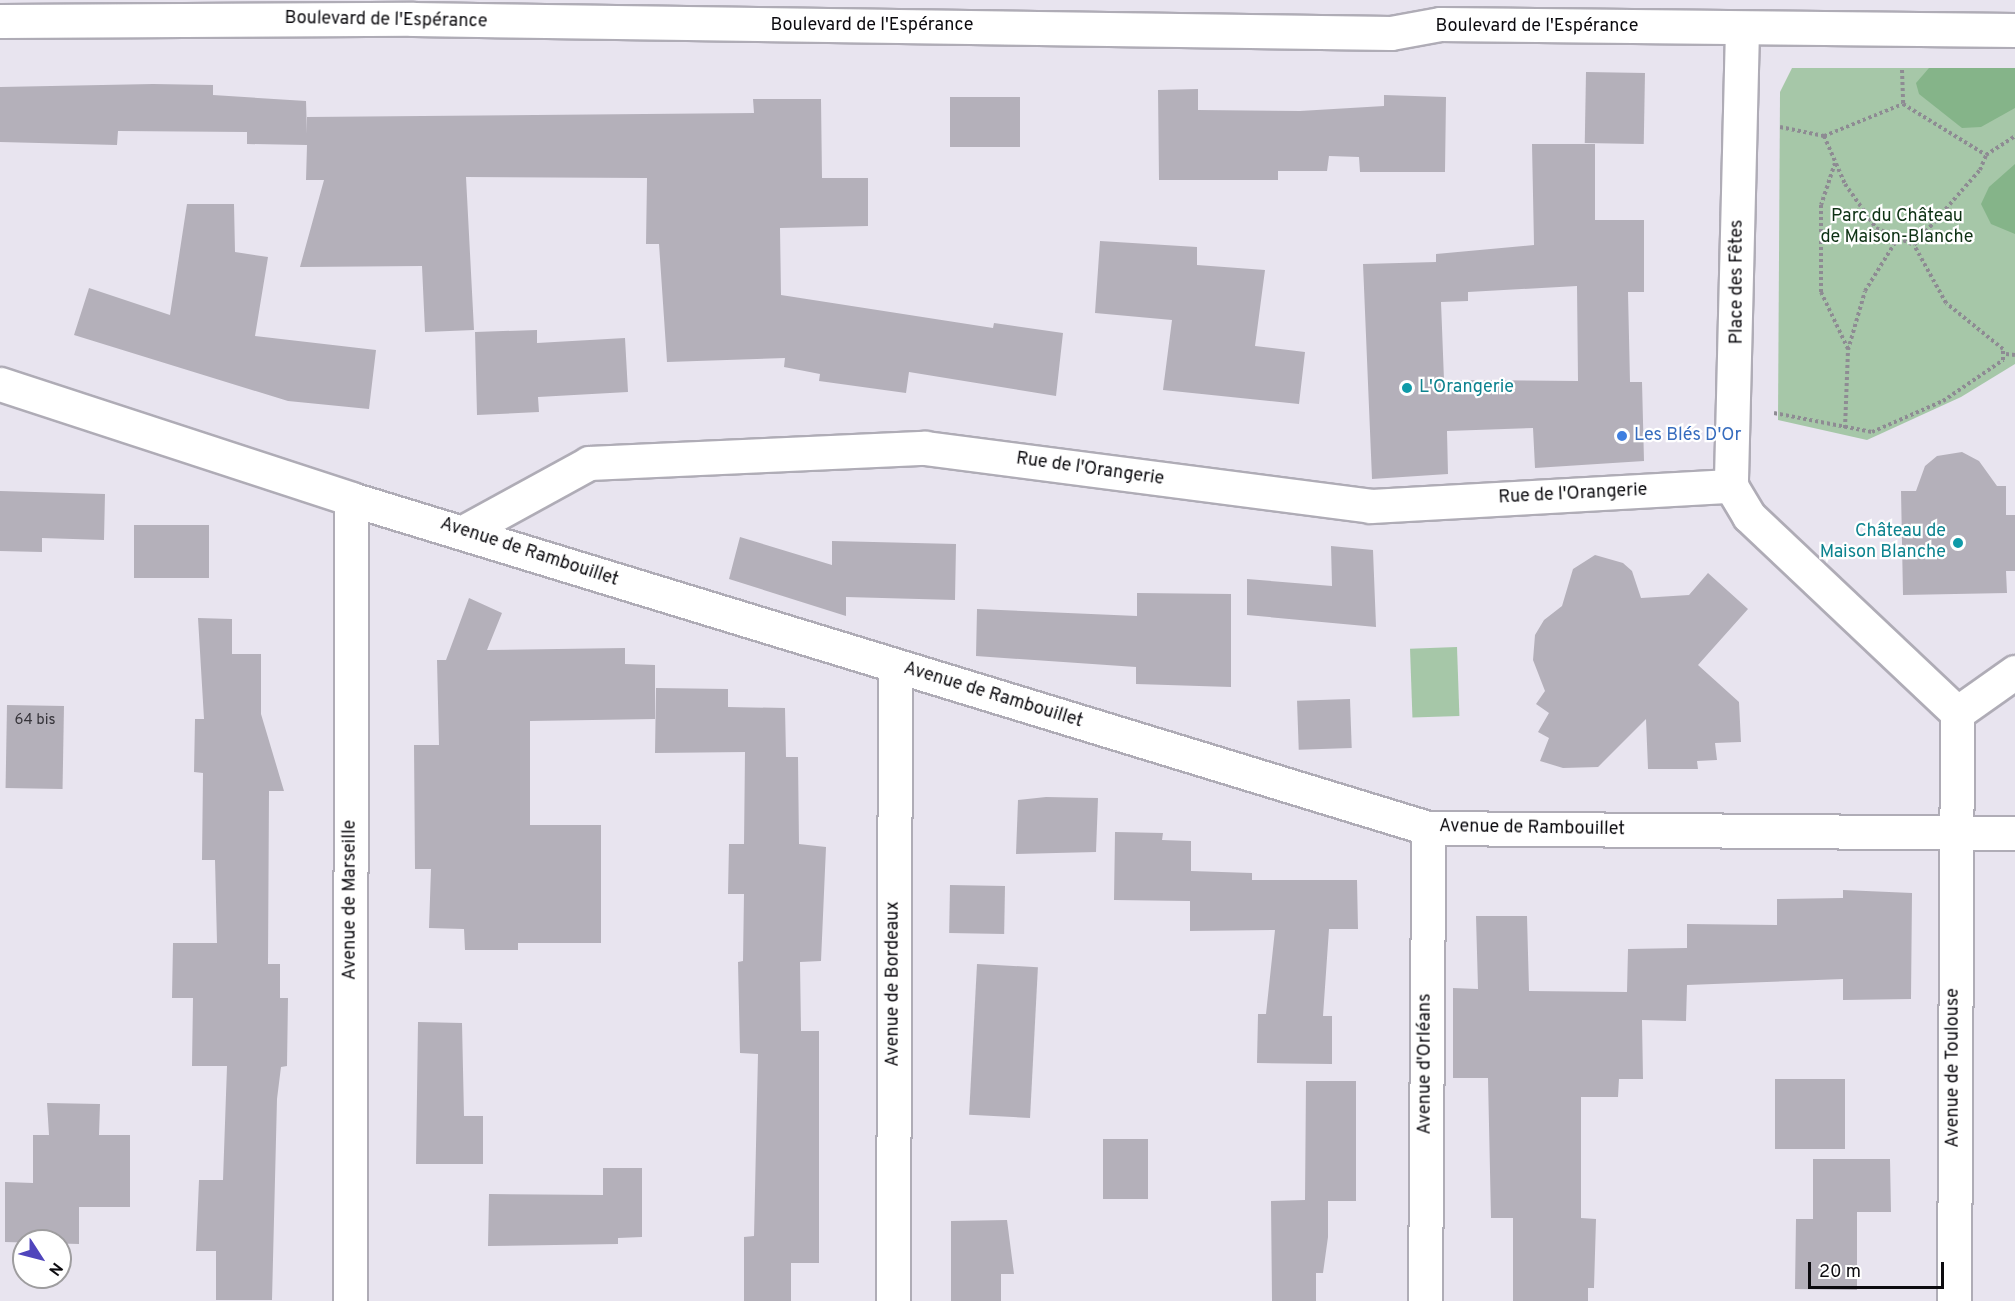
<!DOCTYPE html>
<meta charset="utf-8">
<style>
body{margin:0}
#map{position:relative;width:2015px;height:1301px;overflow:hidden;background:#e8e4ef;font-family:Overpass,sans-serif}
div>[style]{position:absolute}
.green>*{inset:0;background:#a6c7a8;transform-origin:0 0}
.forest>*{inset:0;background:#85b489}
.building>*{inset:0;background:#b4b0ba;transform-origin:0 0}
.path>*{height:4px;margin-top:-2px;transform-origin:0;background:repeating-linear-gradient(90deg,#8e8b93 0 3px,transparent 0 6px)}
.roads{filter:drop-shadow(2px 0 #afacb6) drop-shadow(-2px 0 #afacb6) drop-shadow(0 2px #afacb6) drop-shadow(0 -2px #afacb6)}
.minor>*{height:33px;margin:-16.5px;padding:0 16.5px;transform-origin:16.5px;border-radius:16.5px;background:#fff}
.dots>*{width:16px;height:16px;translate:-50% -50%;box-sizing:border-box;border:3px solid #fff;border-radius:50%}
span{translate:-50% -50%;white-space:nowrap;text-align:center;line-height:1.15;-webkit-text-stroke:4.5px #fff;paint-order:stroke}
.number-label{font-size:15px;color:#36343a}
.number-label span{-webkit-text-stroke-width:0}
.street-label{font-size:18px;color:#0c0b0f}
.park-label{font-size:18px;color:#0e3214}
.culture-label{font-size:18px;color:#0d838f}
.left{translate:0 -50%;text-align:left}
.right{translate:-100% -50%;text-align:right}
.shop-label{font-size:18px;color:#366cbe}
.north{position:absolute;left:12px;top:1229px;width:60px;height:60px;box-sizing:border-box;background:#fff;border:2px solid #9e9d9f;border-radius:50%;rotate:126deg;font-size:16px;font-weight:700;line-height:24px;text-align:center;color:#0c0b0f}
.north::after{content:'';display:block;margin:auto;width:21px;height:27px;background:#5045bc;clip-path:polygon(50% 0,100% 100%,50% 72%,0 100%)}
.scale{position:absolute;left:1808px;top:1262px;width:136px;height:27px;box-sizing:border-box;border:3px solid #0c0b0f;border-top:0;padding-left:8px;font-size:18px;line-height:21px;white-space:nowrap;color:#0c0b0f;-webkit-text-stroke:4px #fff;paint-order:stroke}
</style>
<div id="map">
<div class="green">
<div style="clip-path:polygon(1792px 68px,2015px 68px,2015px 364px,1961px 397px,1867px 440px,1778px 420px,1780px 92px)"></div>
<div style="left:1457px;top:647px;width:69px;height:47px;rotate:88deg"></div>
</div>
<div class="forest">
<div style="clip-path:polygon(1929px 68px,2015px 68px,2015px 108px,1981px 127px,1962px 128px,1919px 94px,1916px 83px)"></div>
<div style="clip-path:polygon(2015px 164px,2015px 234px,1991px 224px,1981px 204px,1989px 187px)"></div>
</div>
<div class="building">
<div style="left:1586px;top:72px;width:59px;height:71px;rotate:1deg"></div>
<div style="clip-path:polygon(153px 84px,213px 85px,213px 95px,306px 101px,307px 134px,307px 117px,754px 113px,753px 99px,821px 99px,822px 178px,868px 178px,868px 226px,780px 228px,781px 295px,993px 328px,994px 323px,1063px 333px,1056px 396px,909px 372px,906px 393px,819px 381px,820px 374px,784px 367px,785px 358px,667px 362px,659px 244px,646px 244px,647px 178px,466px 177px,474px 330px,425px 332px,422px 266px,300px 267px,324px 180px,306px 180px,307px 145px,247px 144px,247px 132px,118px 131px,117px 145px,0 142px,0 87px)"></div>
<div style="clip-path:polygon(1198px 89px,1198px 110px,1300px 111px,1384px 106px,1384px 95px,1446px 97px,1445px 172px,1360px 172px,1359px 157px,1329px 156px,1327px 171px,1278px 171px,1278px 180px,1159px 180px,1158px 90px)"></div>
<div style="left:1020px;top:97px;width:50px;height:70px;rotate:90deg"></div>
<div style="clip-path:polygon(evenodd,1532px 144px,1595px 144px,1595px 220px,1644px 220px,1644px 292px,1628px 292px,1630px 382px,1642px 382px,1644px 461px,1535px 468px,1533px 428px,1447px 431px,1448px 474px,1372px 479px,1363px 264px,1436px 262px,1436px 254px,1534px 245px,1532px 144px,1577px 286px,1578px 381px,1444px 380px,1441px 302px,1468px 301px,1468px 292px,1577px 286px)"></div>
<div style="clip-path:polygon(187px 204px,234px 204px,235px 252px,268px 257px,255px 336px,376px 350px,369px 409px,288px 401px,74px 335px,89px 288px,170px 315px)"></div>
<div style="clip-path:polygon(1100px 241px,1197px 247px,1197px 265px,1265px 270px,1255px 346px,1305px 352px,1299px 404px,1163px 390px,1172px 320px,1095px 313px)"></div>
<div style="clip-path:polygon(537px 330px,537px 343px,625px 338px,628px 392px,538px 397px,539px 412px,477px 415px,475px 332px)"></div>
<div style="clip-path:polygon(1962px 452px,1979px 461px,1997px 486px,2006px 486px,2006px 515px,2015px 515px,2015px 571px,2006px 571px,2007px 593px,1903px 595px,1901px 491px,1916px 491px,1925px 466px,1937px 456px)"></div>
<div style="clip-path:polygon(0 491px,105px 494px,104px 540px,42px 538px,42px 552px,0 551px)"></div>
<div style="left:134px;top:525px;width:75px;height:53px"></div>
<div style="clip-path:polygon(740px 537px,832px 565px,832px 541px,956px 544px,955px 600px,846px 597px,846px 616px,729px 579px)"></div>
<div style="clip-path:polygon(1331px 546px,1373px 550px,1376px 627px,1247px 615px,1247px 579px,1332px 586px)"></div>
<div style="clip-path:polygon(1595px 555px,1623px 563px,1632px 571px,1641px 598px,1689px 595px,1708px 573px,1748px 609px,1698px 665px,1739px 702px,1741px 742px,1715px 743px,1717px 760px,1697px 761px,1698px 769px,1648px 769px,1646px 719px,1598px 767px,1563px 768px,1540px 761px,1549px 738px,1538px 732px,1549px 713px,1536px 704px,1545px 691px,1533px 660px,1535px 635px,1544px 620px,1562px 606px,1573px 569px)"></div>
<div style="clip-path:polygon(1137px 593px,1231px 594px,1231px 687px,1136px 684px,1136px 667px,976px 656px,977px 609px,1137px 616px)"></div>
<div style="clip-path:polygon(469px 598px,502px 613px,487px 650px,625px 648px,625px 664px,655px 665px,655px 719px,530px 721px,530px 825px,601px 825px,601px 943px,518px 943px,518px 950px,465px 950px,464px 929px,429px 928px,431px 869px,415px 869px,414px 745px,439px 745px,437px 660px,446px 660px)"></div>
<div style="clip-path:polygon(198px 618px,232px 619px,232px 654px,261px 654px,261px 714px,284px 791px,269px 791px,268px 964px,280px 964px,280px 998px,288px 998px,287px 1066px,281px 1067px,277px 1099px,272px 1300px,216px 1300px,216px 1251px,196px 1251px,199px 1180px,223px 1180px,227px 1066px,192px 1066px,193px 998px,172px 998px,173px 943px,217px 943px,215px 860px,202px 860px,203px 773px,194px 772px,195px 719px,204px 719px)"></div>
<div style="clip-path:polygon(656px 688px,728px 689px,728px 707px,785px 708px,786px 757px,798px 757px,799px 844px,826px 847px,821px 961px,800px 962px,801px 1031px,819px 1031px,819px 1263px,791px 1263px,791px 1301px,744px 1301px,744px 1237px,754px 1236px,758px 1054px,740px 1053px,738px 962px,743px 961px,744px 894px,728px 894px,729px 844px,744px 844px,745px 752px,655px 753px)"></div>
<div style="left:1350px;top:699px;width:49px;height:53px;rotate:88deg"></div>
<div style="left:7px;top:705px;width:57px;height:83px;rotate:1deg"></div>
<div style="clip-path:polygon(1046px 797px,1098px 798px,1096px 852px,1016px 854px,1018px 800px)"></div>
<div style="clip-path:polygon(1115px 832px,1163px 833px,1162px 840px,1191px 841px,1191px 871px,1252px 873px,1252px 880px,1357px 880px,1358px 929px,1329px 929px,1323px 1016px,1332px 1016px,1332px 1064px,1257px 1063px,1258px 1014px,1266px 1014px,1275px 930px,1190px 931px,1190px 901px,1114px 900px)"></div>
<div style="left:950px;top:885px;width:55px;height:48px;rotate:1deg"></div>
<div style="clip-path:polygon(1843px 890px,1912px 893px,1911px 999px,1843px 1000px,1843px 979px,1687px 985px,1686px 1021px,1642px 1020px,1643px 1079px,1619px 1079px,1618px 1097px,1581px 1097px,1581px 1218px,1596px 1219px,1594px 1288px,1588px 1288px,1588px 1301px,1513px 1301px,1513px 1218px,1491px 1218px,1488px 1078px,1453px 1078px,1453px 988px,1478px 989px,1476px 916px,1527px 916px,1529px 991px,1627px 992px,1628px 949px,1687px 948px,1687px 924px,1777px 925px,1777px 899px,1843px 898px)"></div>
<div style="left:977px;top:964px;width:61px;height:151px;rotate:3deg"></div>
<div style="clip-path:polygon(418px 1022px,462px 1023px,464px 1116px,483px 1116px,483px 1164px,416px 1164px)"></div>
<div style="left:1845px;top:1079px;width:70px;height:70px;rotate:90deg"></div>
<div style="clip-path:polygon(1306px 1081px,1356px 1081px,1356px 1201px,1328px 1201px,1328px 1237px,1323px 1273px,1316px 1273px,1316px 1301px,1272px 1301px,1271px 1201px,1305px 1200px)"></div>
<div style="clip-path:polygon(47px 1103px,100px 1104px,99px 1135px,130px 1135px,130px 1207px,79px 1207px,79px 1244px,5px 1242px,5px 1182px,33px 1183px,33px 1135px,49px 1135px)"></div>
<div style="left:1103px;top:1139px;width:45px;height:60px"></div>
<div style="clip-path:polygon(1813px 1159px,1890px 1159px,1891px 1212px,1857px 1212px,1857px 1290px,1795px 1289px,1796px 1219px,1813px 1219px)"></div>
<div style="clip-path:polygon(603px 1168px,642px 1168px,642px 1237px,618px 1238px,618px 1244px,488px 1246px,489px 1194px,603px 1195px)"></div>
<div style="clip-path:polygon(1007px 1220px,1014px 1274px,1001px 1274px,1001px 1301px,951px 1301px,951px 1221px)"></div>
</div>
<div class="path">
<div style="left:1902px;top:70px;width:34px;rotate:88deg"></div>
<div style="left:1903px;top:104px;width:97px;rotate:31.6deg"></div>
<div style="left:1780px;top:127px;width:45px;rotate:11.6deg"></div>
<div style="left:1824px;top:136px;width:85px;rotate:-22.1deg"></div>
<div style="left:1824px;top:136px;width:52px;rotate:66.4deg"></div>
<div style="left:1845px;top:184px;width:54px;rotate:54.8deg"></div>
<div style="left:1876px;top:228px;width:42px;rotate:24.1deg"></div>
<div style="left:1835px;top:163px;width:44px;rotate:108.4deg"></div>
<div style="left:1821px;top:205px;width:87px;rotate:90deg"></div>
<div style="left:1821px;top:292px;width:63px;rotate:64.7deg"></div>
<div style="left:2006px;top:354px;width:9px;rotate:6deg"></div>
<div style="left:1774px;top:413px;width:100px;rotate:11deg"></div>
<div style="left:1872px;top:432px;width:77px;rotate:-23.6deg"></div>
<div style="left:1943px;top:401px;width:73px;rotate:-34.3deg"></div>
<div style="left:2003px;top:360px;width:11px;rotate:-90deg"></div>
<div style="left:2003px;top:349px;width:73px;rotate:-141.1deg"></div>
<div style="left:1946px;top:303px;width:66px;rotate:-118.9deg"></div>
<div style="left:1914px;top:245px;width:100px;rotate:-48.7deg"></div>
<div style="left:1980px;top:170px;width:16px;rotate:-68deg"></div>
<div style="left:1986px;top:155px;width:35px;rotate:-33deg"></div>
<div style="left:1845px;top:428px;width:78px;rotate:-87.8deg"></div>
<div style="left:1848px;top:350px;width:61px;rotate:-73.9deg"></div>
<div style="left:1865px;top:291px;width:59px;rotate:-58.2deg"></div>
</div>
<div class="roads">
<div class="minor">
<div style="left:0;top:21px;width:413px;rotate:-0.3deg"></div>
<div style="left:413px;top:19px;width:978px;rotate:0.82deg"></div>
<div style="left:1391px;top:33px;width:50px;rotate:-10.4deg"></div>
<div style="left:1440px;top:24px;width:575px;rotate:0.6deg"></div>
<div style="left:1742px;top:29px;width:457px;rotate:91.4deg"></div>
<div style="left:1731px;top:486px;width:35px;rotate:59deg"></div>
<div style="left:1749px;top:516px;width:286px;rotate:43.4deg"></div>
<div style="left:1957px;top:713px;width:588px;rotate:90.29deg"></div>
<div style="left:0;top:384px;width:369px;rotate:18.1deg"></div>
<div style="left:351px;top:499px;width:1126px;rotate:16.99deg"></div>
<div style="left:1428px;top:828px;width:587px;rotate:0.49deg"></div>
<div style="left:465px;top:531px;width:141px;rotate:-28.7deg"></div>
<div style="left:589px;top:463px;width:336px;rotate:-2.6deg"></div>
<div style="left:925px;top:448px;width:449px;rotate:7.4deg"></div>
<div style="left:1370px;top:506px;width:362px;rotate:-3.2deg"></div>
<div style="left:1957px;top:713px;width:71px;rotate:-35.3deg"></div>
<div style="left:350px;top:1301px;width:802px;rotate:-89.93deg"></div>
<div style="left:893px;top:1301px;width:634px;rotate:-89.82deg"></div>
<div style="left:1425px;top:1301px;width:473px;rotate:-89.6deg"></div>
</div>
</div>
<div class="dots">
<div style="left:1407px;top:388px;background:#0f9aa8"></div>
<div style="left:1622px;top:436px;background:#3f7fe0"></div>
<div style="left:1958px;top:543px;background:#0f9aa8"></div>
</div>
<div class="number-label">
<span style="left:35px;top:721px">64 bis</span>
</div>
<div class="street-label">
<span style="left:386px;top:21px;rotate:1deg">Boulevard de l'Espérance</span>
<span style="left:872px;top:26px">Boulevard de l'Espérance</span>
<span style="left:1537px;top:27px">Boulevard de l'Espérance</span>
<span style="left:1738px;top:282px;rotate:-90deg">Place des Fêtes</span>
<span style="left:1090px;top:470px;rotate:8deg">Rue de l'Orangerie</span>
<span style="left:1573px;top:495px;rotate:-3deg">Rue de l'Orangerie</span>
<span style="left:529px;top:553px;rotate:18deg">Avenue de Rambouillet</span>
<span style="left:993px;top:696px;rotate:17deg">Avenue de Rambouillet</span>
<span style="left:1532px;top:829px;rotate:1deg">Avenue de Rambouillet</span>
<span style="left:351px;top:900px;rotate:-90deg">Avenue de Marseille</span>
<span style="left:894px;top:984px;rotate:-90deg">Avenue de Bordeaux</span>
<span style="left:1426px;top:1064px;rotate:-90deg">Avenue d'Orléans</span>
<span style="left:1954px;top:1068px;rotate:-90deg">Avenue de Toulouse</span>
</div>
<div class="park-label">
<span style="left:1897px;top:228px">Parc du Château<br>de Maison-Blanche</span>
</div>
<div class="culture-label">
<span class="left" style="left:1419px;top:388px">L'Orangerie</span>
<span class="right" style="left:1946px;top:543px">Château de<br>Maison Blanche</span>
</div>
<div class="shop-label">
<span class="left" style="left:1634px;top:436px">Les Blés D'Or</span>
</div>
<div class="north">N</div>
<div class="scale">20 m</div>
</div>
